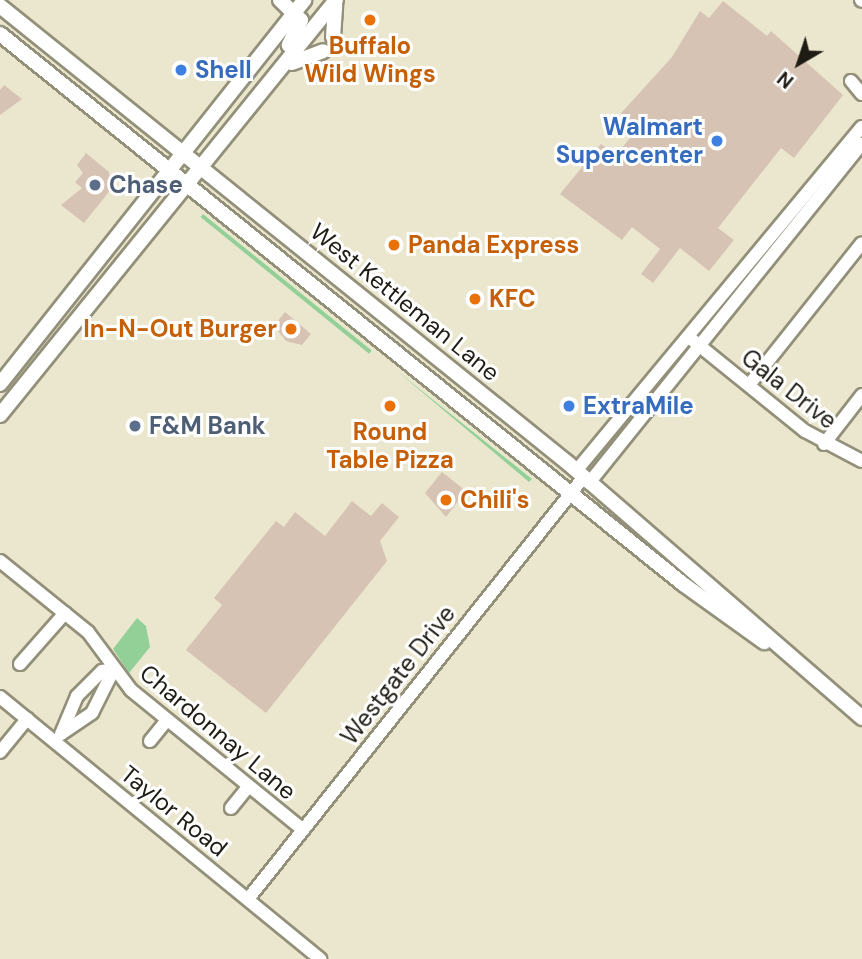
<!DOCTYPE html>
<style>
body{margin:0}
#map{position:relative;width:862px;height:959px;overflow:hidden;background:#ebe7cf;font-family:"DM Sans",sans-serif}
div>[style]{position:absolute}
.green>*{inset:0;background:#92d098;transform-origin:0 0}
.building>*{inset:0;background:#d7c3b3}
.roads{filter:drop-shadow(2px 0 #93907a) drop-shadow(-2px 0 #93907a) drop-shadow(0 2px #93907a) drop-shadow(0 -2px #93907a)}
.minor>*{height:12px;margin:-6px;padding:0 6px;transform-origin:6px;border-radius:6px;background:#fff}
.major>*{height:14px;margin:-7px;padding:0 7px;transform-origin:7px;border-radius:7px;background:#fff}
.dots>*{width:19px;height:19px;translate:-50% -50%;box-sizing:border-box;border:4px solid #fff;border-radius:50%}
span{translate:-50% -50%;white-space:nowrap;text-align:center;line-height:1.15;-webkit-text-stroke:6px #fff;paint-order:stroke}
.food-label{font-size:24px;color:#c56008;font-weight:700}
.left{translate:0 -50%;text-align:left}
.right{translate:-100% -50%;text-align:right}
.shop-label{font-size:24px;color:#366cbe;font-weight:700}
.service-label{font-size:24px;color:#4e5e75;font-weight:700}
.street-label{font-size:24px;color:#1e1c14}
.north{position:absolute;left:764px;top:28px;width:70px;height:70px;-webkit-text-stroke:5px #fff;paint-order:stroke;rotate:219deg;font-size:19px;font-weight:700;line-height:28px;text-align:center;color:#1e1c14}
.north::after{content:'';display:block;margin:auto;width:24px;height:32px;background:#1e1c14;clip-path:polygon(50% 0,100% 100%,50% 72%,0 100%)}
</style>
<div id="map">
<div class="green">
<div style="left:203px;top:214px;width:217px;height:4px;rotate:39deg"></div>
<div style="clip-path:polygon(397px 371px,532px 479px,529px 482px)"></div>
<div style="clip-path:polygon(137px 618px,146px 626px,150px 647px,129px 673px,113px 649px)"></div>
</div>
<div class="building">
<div style="clip-path:polygon(723px 1px,767px 36px,771px 31px,843px 95px,794px 158px,781px 148px,718px 228px,734px 240px,709px 271px,680px 248px,653px 283px,641px 274px,660px 249px,632px 227px,622px 240px,560px 194px,601px 144px,616px 155px,630px 138px,617px 128px,610px 137px,604px 132px,672px 57px,700px 11px,709px 18px)"></div>
<div style="clip-path:polygon(4px 85px,22px 99px,0 115px,0 90px)"></div>
<div style="clip-path:polygon(86px 153px,109px 172px,112px 188px,84px 223px,61px 205px,82px 188px,75px 182px,83px 173px,77px 165px)"></div>
<div style="clip-path:polygon(285px 312px,311px 334px,302px 345px,286px 341px,274px 326px)"></div>
<div style="clip-path:polygon(442px 472px,466px 491px,446px 517px,425px 493px)"></div>
<div style="clip-path:polygon(352px 501px,371px 516px,382px 503px,399px 517px,380px 541px,387px 561px,266px 713px,186px 650px,222px 605px,214px 598px,276px 521px,284px 527px,295px 512px,325px 536px)"></div>
</div>
<div class="roads">
<div class="minor">
<div style="left:861px;top:0;width:1px;rotate:45deg"></div>
<div style="left:851px;top:81px;width:17px;rotate:50deg"></div>
<div style="left:690px;top:338px;width:148px;rotate:39deg"></div>
<div style="left:805px;top:431px;width:64px;rotate:27.8deg"></div>
<div style="left:749px;top:385px;width:181px;rotate:-51.5deg"></div>
<div style="left:824px;top:444px;width:62px;rotate:-52.2deg"></div>
<div style="left:576px;top:471px;width:447px;rotate:-50.3deg"></div>
<div style="left:589px;top:483px;width:435px;rotate:-51.2deg"></div>
<div style="left:0;top:561px;width:113px;rotate:38.9deg"></div>
<div style="left:88px;top:632px;width:72px;rotate:53.4deg"></div>
<div style="left:131px;top:690px;width:222px;rotate:39.1deg"></div>
<div style="left:20px;top:664px;width:68px;rotate:-48.6deg"></div>
<div style="left:114px;top:669px;width:49px;rotate:116.6deg"></div>
<div style="left:92px;top:713px;width:37px;rotate:146deg"></div>
<div style="left:61px;top:734px;width:41px;rotate:-67.2deg"></div>
<div style="left:77px;top:696px;width:35px;rotate:-45deg"></div>
<div style="left:102px;top:671px;width:12px;rotate:-9deg"></div>
<div style="left:0;top:697px;width:414px;rotate:39.3deg"></div>
<div style="left:150px;top:741px;width:27px;rotate:-51deg"></div>
<div style="left:0;top:752px;width:43px;rotate:-50.7deg"></div>
<div style="left:231px;top:808px;width:28px;rotate:-51deg"></div>
<div style="left:248px;top:899px;width:538px;rotate:-51.49deg"></div>
</div>
<div class="major">
<div style="left:280px;top:0;width:29px;rotate:44deg"></div>
<div style="left:301px;top:20px;width:28px;rotate:116deg"></div>
<div style="left:0;top:6px;width:730px;rotate:38.83deg"></div>
<div style="left:569px;top:464px;width:388px;rotate:40.9deg"></div>
<div style="left:0;top:34px;width:877px;rotate:38.84deg"></div>
<div style="left:683px;top:584px;width:100px;rotate:35.6deg"></div>
<div style="left:333px;top:37px;width:32px;rotate:-86deg"></div>
<div style="left:292px;top:63px;width:33px;rotate:-21deg"></div>
<div style="left:0;top:384px;width:490px;rotate:-51.6deg"></div>
<div style="left:0;top:415px;width:534px;rotate:-51.01deg"></div>
</div>
</div>
<div class="dots">
<div style="left:370px;top:20px;background:#e8710a"></div>
<div style="left:181px;top:70px;background:#3f7fe0"></div>
<div style="left:717px;top:141px;background:#3f7fe0"></div>
<div style="left:95px;top:185px;background:#5c6f8a"></div>
<div style="left:394px;top:245px;background:#e8710a"></div>
<div style="left:475px;top:299px;background:#e8710a"></div>
<div style="left:291px;top:329px;background:#e8710a"></div>
<div style="left:390px;top:406px;background:#e8710a"></div>
<div style="left:569px;top:406px;background:#3f7fe0"></div>
<div style="left:135px;top:426px;background:#5c6f8a"></div>
<div style="left:446px;top:500px;background:#e8710a"></div>
</div>
<div class="food-label">
<span style="left:370px;top:60px">Buffalo<br>Wild Wings</span>
<span class="left" style="left:408px;top:245px">Panda Express</span>
<span class="left" style="left:489px;top:299px">KFC</span>
<span class="right" style="left:277px;top:329px">In-N-Out Burger</span>
<span style="left:390px;top:446px">Round<br>Table Pizza</span>
<span class="left" style="left:460px;top:500px">Chili's</span>
</div>
<div class="shop-label">
<span class="left" style="left:195px;top:70px">Shell</span>
<span class="right" style="left:703px;top:141px">Walmart<br>Supercenter</span>
<span class="left" style="left:583px;top:406px">ExtraMile</span>
</div>
<div class="service-label">
<span class="left" style="left:109px;top:185px">Chase</span>
<span class="left" style="left:149px;top:426px">F&amp;M Bank</span>
</div>
<div class="street-label">
<span style="left:405px;top:302px;rotate:39deg">West Kettleman Lane</span>
<span style="left:789px;top:389px;rotate:38deg">Gala Drive</span>
<span style="left:398px;top:675px;rotate:-52deg">Westgate Drive</span>
<span style="left:218px;top:732px;rotate:40deg">Chardonnay Lane</span>
<span style="left:174px;top:811px;rotate:39deg">Taylor Road</span>
</div>
<div class="north">N</div>
</div>
